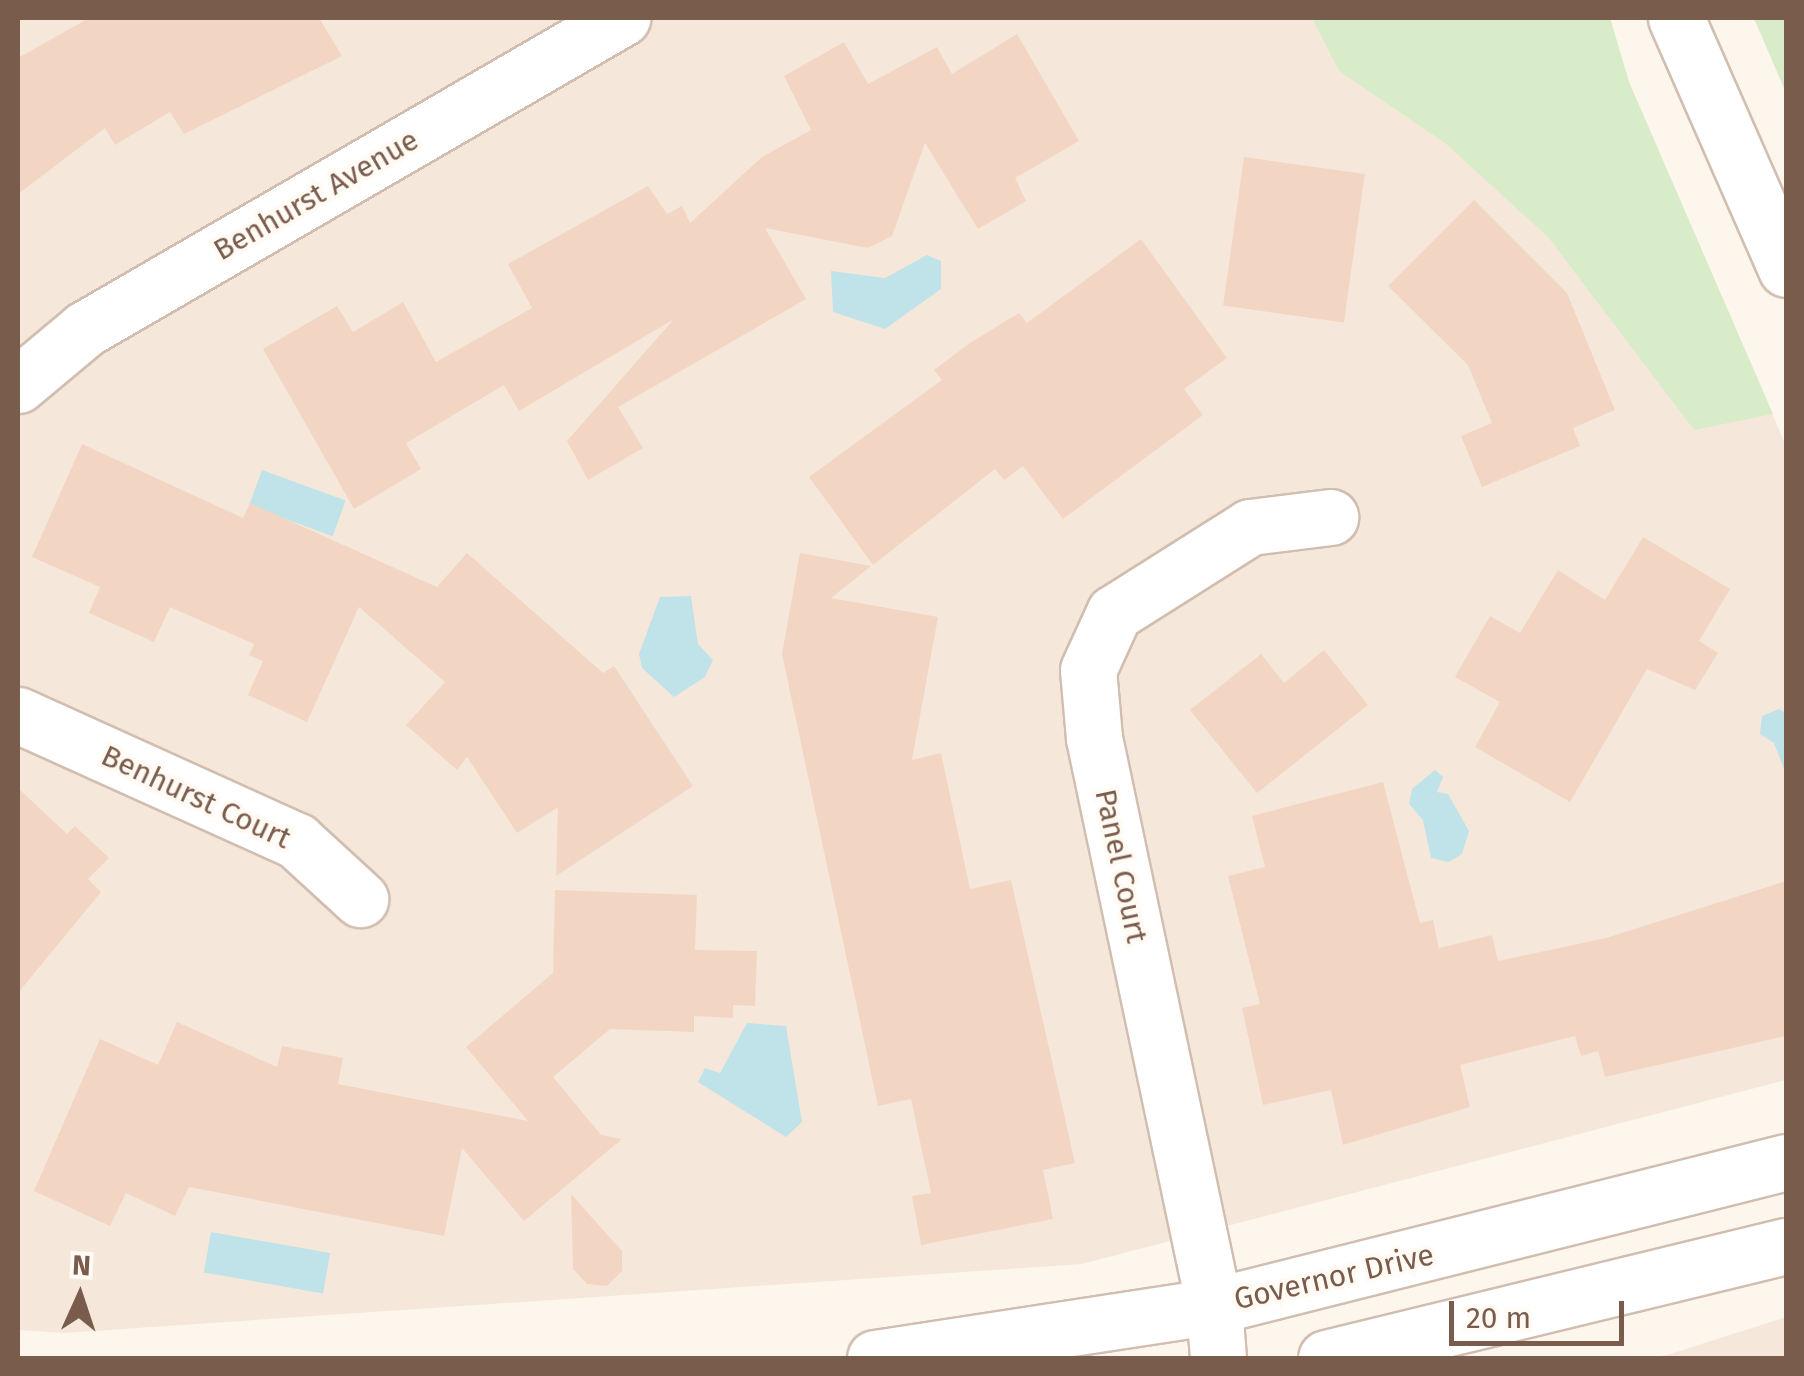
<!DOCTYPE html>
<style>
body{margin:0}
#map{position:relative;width:1804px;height:1376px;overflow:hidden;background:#fdf6ec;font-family:"Fira Sans",sans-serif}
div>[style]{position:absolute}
.residential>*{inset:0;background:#f5e8da}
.green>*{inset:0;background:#d8ecc9}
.water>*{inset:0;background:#bfe3e8;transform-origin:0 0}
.building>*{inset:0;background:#f3d5c3;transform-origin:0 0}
.roads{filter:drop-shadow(2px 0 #d1beb0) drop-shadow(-2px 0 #d1beb0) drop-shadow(0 2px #d1beb0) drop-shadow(0 -2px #d1beb0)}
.street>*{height:55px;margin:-27.5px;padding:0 27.5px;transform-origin:27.5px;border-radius:27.5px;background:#fff}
.secondary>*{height:55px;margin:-27.5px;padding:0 27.5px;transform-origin:27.5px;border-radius:27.5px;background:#fff}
span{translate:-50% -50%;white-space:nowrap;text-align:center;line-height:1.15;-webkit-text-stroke:8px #fffaf3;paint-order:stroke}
.street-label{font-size:30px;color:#7a5c4d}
.frame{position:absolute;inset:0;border:20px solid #7a5c4d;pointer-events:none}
.north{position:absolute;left:30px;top:1246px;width:100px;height:100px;-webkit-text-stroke:8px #fffaf3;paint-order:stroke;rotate:3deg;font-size:28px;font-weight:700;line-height:40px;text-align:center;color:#7a5c4d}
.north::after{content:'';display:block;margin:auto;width:35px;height:45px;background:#7a5c4d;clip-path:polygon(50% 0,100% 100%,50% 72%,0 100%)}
.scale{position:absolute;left:1449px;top:1301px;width:175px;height:45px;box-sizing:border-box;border:5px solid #7a5c4d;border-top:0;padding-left:12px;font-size:30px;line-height:35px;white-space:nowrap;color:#7a5c4d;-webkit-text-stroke:8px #fffaf3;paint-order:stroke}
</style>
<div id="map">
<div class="residential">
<div style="clip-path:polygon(18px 18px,1610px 18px,1629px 82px,1786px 446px,1786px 1080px,1082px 1264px,64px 1333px,18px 1330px)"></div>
<div style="clip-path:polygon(1786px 1317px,1786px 1358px,1645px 1358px,1667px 1355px)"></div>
</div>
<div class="green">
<div style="clip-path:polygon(1312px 18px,1610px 18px,1629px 82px,1773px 414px,1694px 430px,1548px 237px,1445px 143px,1339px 71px)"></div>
<div style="clip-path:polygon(1753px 18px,1786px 18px,1786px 93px,1756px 23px)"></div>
</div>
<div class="water">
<div style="clip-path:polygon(927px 255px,941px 261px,941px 289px,885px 329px,833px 312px,831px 271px,885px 278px)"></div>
<div style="left:262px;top:470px;width:89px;height:38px;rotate:20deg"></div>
<div style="clip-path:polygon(691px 596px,698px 644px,713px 660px,705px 677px,674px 697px,642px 668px,639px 654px,660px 597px)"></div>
<div style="clip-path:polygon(1779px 709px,1786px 713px,1786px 774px,1774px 743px,1760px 734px,1762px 716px)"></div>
<div style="clip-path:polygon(1435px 770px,1443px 777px,1437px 792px,1448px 794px,1469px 831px,1462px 854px,1449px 862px,1431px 858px,1423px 820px,1409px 804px,1412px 789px)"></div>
<div style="clip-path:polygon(747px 1023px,786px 1026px,802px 1122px,786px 1137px,698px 1082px,705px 1068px,720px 1073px)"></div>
<div style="left:211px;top:1232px;width:121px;height:41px;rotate:10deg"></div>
</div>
<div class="building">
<div style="clip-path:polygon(89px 18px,319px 18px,342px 56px,184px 134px,170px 112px,115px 145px,105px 128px,18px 194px,18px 58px)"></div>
<div style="clip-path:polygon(1017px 34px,1079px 141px,1015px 178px,1026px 201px,978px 229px,925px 143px,892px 236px,868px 248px,765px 228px,806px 299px,618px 407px,643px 448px,588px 480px,567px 441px,674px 319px,519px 411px,504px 385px,406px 443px,421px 469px,354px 509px,263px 349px,337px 306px,353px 332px,403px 302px,436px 362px,532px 308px,508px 264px,648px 186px,667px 214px,682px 206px,690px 223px,762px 157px,811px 130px,784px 76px,844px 42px,868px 84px,937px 47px,952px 74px)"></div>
<div style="left:1244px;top:157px;width:122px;height:150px;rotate:8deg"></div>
<div style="clip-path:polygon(1474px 200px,1567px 293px,1615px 410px,1573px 428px,1580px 446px,1482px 487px,1461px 436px,1492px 423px,1468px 365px,1388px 286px)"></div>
<div style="clip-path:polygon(1141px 239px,1227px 358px,1184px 389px,1203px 415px,1063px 519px,1023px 466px,1004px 480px,995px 469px,873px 565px,809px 477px,942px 380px,934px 370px,970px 343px,1019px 313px,1027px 323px)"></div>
<div style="clip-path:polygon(82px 444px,243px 518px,250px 503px,437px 587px,467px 553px,603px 673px,614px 666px,693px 786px,556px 876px,558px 807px,517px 833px,467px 757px,457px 770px,406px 725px,445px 682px,359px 607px,307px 722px,248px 695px,263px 661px,249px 655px,254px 644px,170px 607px,154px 642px,89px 613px,100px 587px,32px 557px)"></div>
<div style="clip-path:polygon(1643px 537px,1730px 589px,1699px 641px,1718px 653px,1695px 690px,1647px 669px,1570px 802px,1475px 747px,1500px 702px,1455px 677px,1490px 616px,1520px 633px,1558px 570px,1605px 600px)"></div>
<div style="clip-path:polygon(800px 553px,871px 566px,831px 598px,938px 617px,912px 760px,941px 753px,970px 889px,1011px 880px,1075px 1163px,1043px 1170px,1053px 1219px,921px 1245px,912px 1196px,931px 1193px,911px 1099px,878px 1106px,782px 654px)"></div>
<div style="clip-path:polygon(1324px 650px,1368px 705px,1257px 793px,1190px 710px,1261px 654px,1284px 683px)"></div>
<div style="clip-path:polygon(1383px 782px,1420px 923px,1433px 920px,1439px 948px,1492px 935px,1498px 961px,1606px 938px,1786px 881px,1786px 1036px,1605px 1077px,1598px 1051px,1581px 1056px,1575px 1036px,1460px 1065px,1470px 1107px,1343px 1145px,1331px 1090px,1263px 1105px,1242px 1008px,1260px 1004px,1228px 876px,1265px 867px,1252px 816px)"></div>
<div style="clip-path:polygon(18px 788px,67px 834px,75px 826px,109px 858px,88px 879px,101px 892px,18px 993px)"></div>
<div style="clip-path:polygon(555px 890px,697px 895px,695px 950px,757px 951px,755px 1006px,733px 1005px,733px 1018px,694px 1016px,694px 1032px,610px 1029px,553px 1077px,601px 1135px,622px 1139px,524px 1221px,462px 1148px,444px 1236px,189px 1187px,175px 1216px,126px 1193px,110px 1226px,34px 1191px,100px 1039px,158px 1065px,177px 1022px,277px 1067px,282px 1046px,343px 1058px,338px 1084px,528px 1121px,466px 1047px,553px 973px)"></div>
<div style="clip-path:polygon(571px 1194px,622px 1251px,622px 1271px,607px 1286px,587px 1284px,573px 1269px)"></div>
</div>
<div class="roads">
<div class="street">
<div style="left:18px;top:385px;width:87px;rotate:-39.9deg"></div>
<div style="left:85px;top:329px;width:621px;rotate:-30.08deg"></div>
<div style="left:18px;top:715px;width:306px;rotate:24.3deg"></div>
<div style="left:297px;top:841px;width:86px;rotate:42.6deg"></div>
<div style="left:1218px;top:1358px;width:52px;rotate:-94.4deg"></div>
<div style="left:1214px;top:1306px;width:581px;rotate:-101.93deg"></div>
<div style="left:1094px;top:738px;width:68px;rotate:-95deg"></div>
<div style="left:1088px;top:670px;width:63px;rotate:-65.5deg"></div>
<div style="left:1114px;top:613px;width:161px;rotate:-32.3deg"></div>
<div style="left:1250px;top:527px;width:81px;rotate:-7.1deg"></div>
</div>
<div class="secondary">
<div style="left:1676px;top:18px;width:274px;rotate:66.3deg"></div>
<div style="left:875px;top:1358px;width:343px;rotate:-8.7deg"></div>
<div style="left:1214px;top:1306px;width:590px;rotate:-14.13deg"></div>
<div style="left:1326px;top:1358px;width:473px;rotate:-13.7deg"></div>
</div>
</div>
<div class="street-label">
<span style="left:316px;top:195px;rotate:-30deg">Benhurst Avenue</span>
<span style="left:196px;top:797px;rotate:25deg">Benhurst Court</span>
<span style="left:1121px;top:866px;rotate:78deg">Panel Court</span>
<span style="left:1334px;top:1277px;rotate:-13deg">Governor Drive</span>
</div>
<div class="frame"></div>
<div class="north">N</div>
<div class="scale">20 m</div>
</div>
